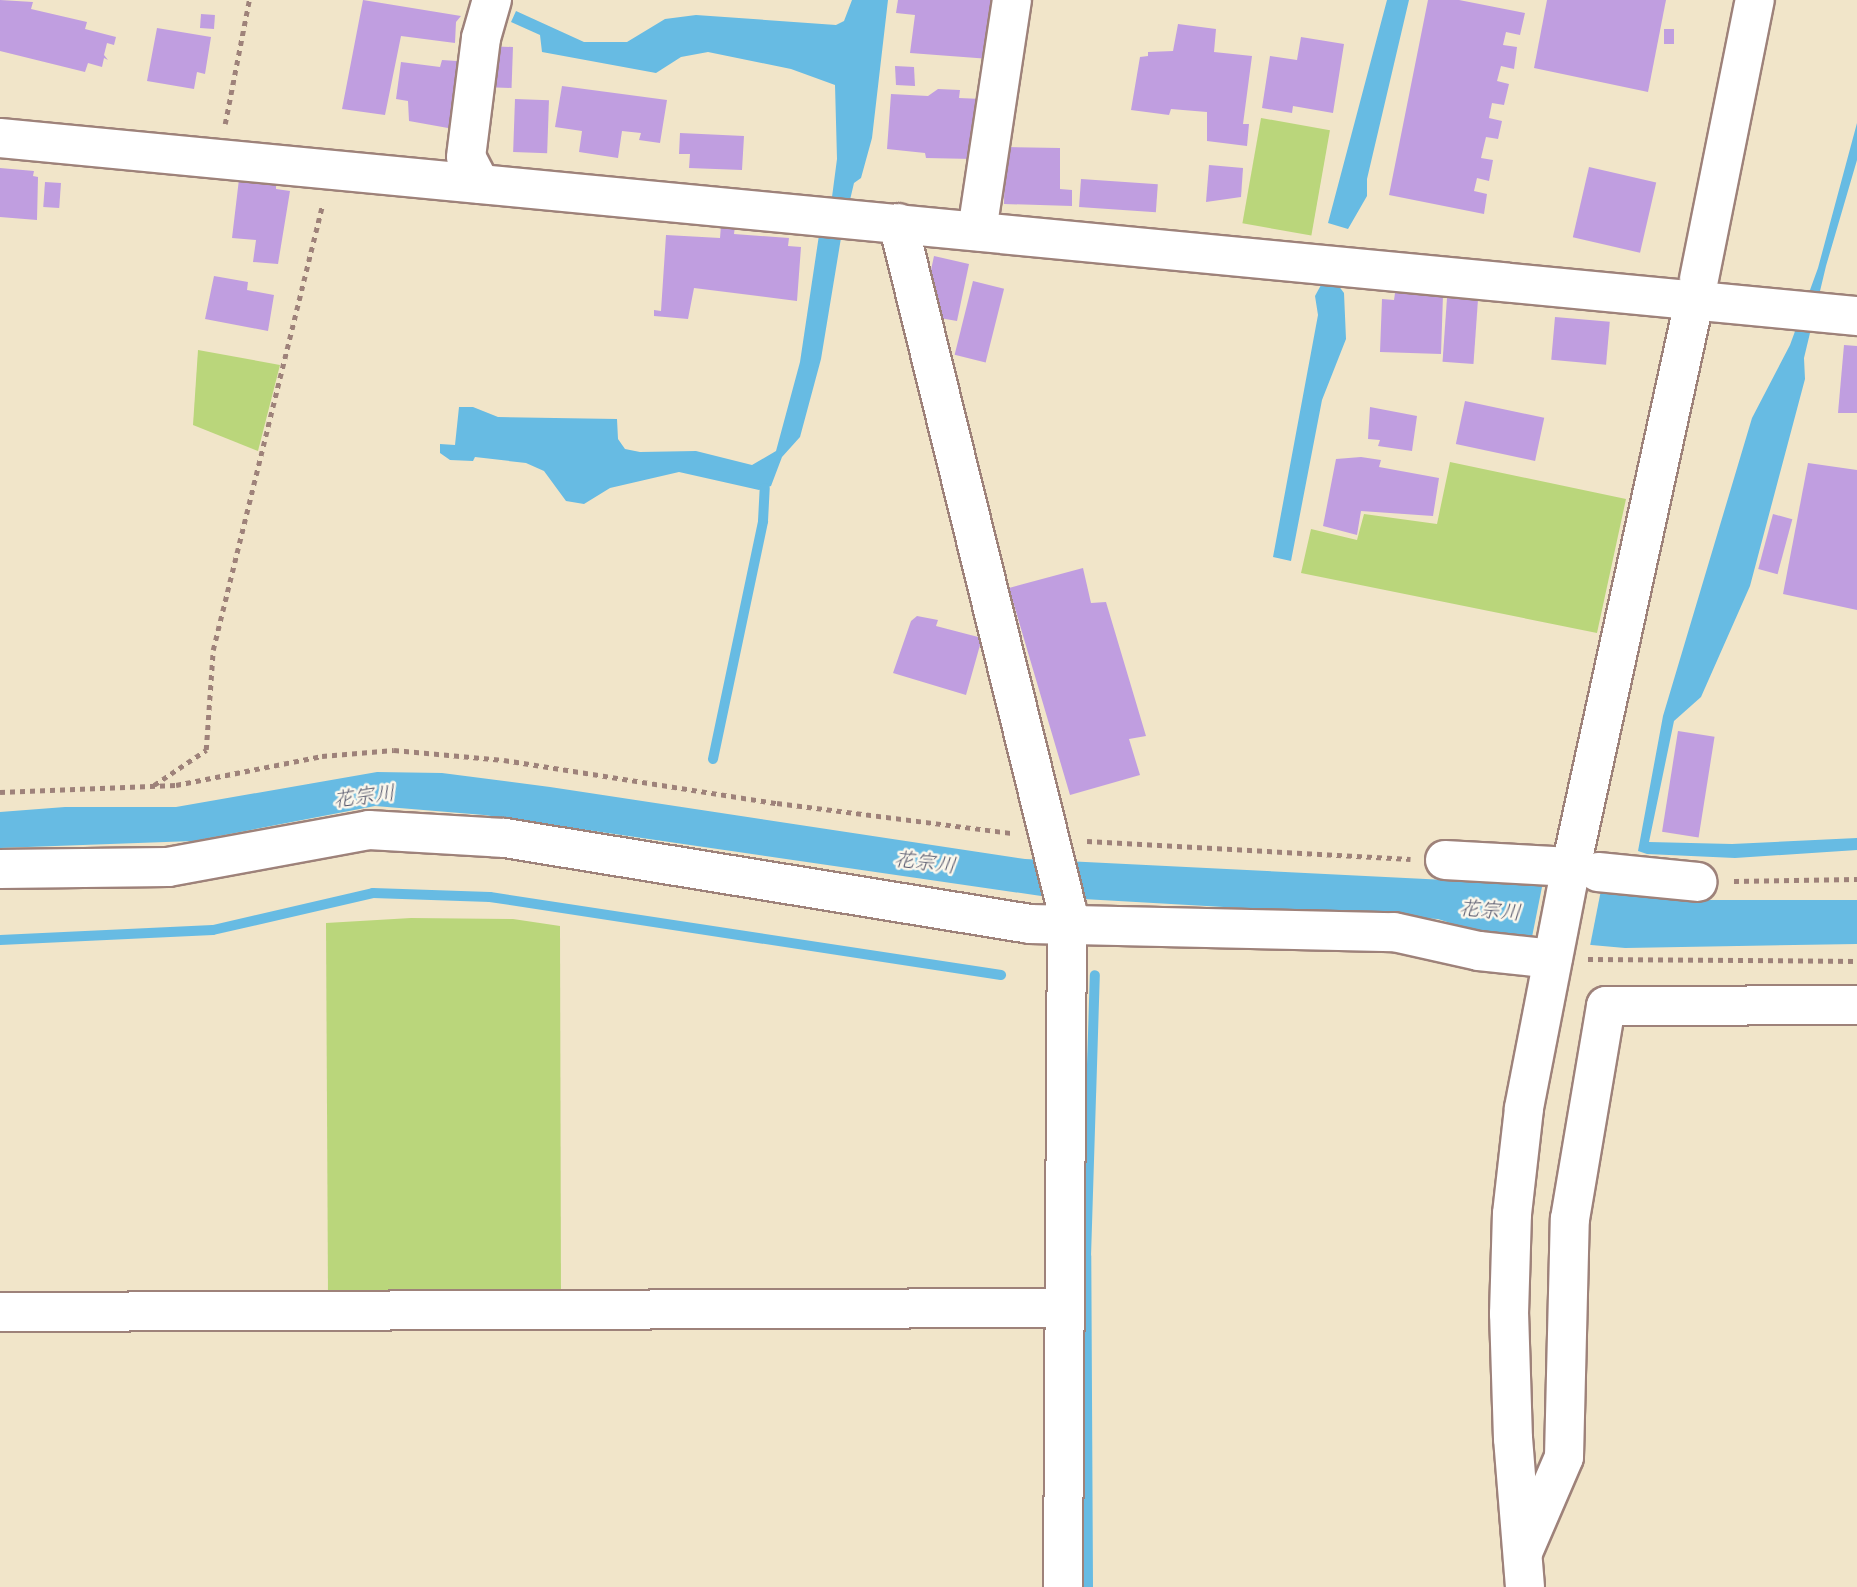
<!DOCTYPE html>
<meta charset="utf-8">
<style>
body{margin:0}
#map{position:relative;width:1857px;height:1587px;overflow:hidden;background:#f1e5c9;font-family:Delius,"Klee One",sans-serif}
div>[style]{position:absolute}
.green>*{inset:0;background:#bad67b;transform-origin:0 0}
.water>*{inset:0;background:#67bbe3}
.pier>*{inset:0;background:#f1e5c9}
.stream>*{height:10px;margin:-5px;padding:0 5px;transform-origin:5px;border-radius:5px;background:#67bbe3}
.building>*{inset:0;background:#c09ee0;transform-origin:0 0}
.path>*{height:4.5px;margin-top:-2.25px;transform-origin:0;background:repeating-linear-gradient(90deg,#9e827a 0 5px,transparent 0 10px)}
.roads{filter:drop-shadow(2px 0 #9e827a) drop-shadow(-2px 0 #9e827a) drop-shadow(0 2px #9e827a) drop-shadow(0 -2px #9e827a)}
.minor>*{height:38px;margin:-19px;padding:0 19px;transform-origin:19px;border-radius:19px;background:#fff}
span{translate:-50% -50%;white-space:nowrap;text-align:center;line-height:1.15;-webkit-text-stroke:5px #fbf7ec;paint-order:stroke}
.water-label{font-size:21px;color:#54566b;font-style:italic}
</style>
<div id="map">
<div class="green">
<div style="left:1261px;top:118px;width:70px;height:107px;rotate:10deg"></div>
<div style="clip-path:polygon(198px 350px,280px 365px,258px 451px,193px 425px)"></div>
<div style="clip-path:polygon(1450px 462px,1626px 499px,1597px 633px,1301px 573px,1311px 529px,1357px 540px,1364px 514px,1437px 524px)"></div>
<div style="clip-path:polygon(411px 918px,513px 919px,560px 926px,561px 1295px,328px 1295px,326px 923px)"></div>
</div>
<div class="water">
<div style="clip-path:polygon(852px 0,888px 0,872px 138px,861px 178px,854px 183px,841px 238px,821px 359px,800px 437px,782px 457px,771px 486px,759px 490px,679px 472px,610px 488px,584px 504px,566px 501px,544px 471px,526px 463px,475px 457px,473px 461px,450px 460px,440px 453px,440px 444px,455px 445px,459px 407px,473px 407px,498px 417px,617px 419px,618px 439px,625px 449px,640px 452px,696px 451px,752px 465px,776px 451px,800px 362px,819px 235px,832px 197px,837px 159px,835px 85px,791px 69px,708px 52px,681px 57px,656px 73px,542px 52px,540px 35px,511px 22px,516px 11px,584px 42px,627px 42px,665px 19px,696px 15px,836px 25px,844px 21px)"></div>
<div style="clip-path:polygon(1387px 0,1409px 0,1367px 179px,1367px 196px,1348px 229px,1328px 223px)"></div>
<div style="clip-path:polygon(1857px 123px,1857px 160px,1826px 266px,1804px 358px,1805px 379px,1750px 586px,1701px 697px,1674px 721px,1649px 842px,1732px 844px,1857px 838px,1857px 850px,1735px 858px,1647px 854px,1638px 851px,1663px 716px,1752px 418px,1790px 345px,1818px 268px)"></div>
<div style="clip-path:polygon(1321px 285px,1338px 285px,1344px 293px,1346px 339px,1322px 400px,1291px 561px,1273px 557px,1318px 315px,1315px 296px)"></div>
<div style="clip-path:polygon(377px 772px,442px 773px,550px 787px,1025px 859px,1624px 889px,1692px 900px,1857px 900px,1857px 944px,1625px 948px,1490px 936px,1438px 919px,1048px 897px,484px 815px,375px 806px,193px 841px,0 848px,0 812px,65px 807px,176px 807px)"></div>
</div>
<div class="pier">
<div style="clip-path:polygon(1543px 882px,1602px 885px,1590px 946px,1531px 942px)"></div>
</div>
<div class="stream">
<div style="left:713px;top:759px;width:243px;rotate:-78.1deg"></div>
<div style="left:763px;top:521px;width:33px;rotate:-87deg"></div>
<div style="left:0;top:940px;width:213px;rotate:-2.7deg"></div>
<div style="left:213px;top:930px;width:164px;rotate:-13deg"></div>
<div style="left:373px;top:893px;width:117px;rotate:2deg"></div>
<div style="left:490px;top:897px;width:517px;rotate:8.68deg"></div>
<div style="left:1088px;top:1587px;width:331px;rotate:-90.3deg"></div>
<div style="left:1086px;top:1256px;width:281px;rotate:-88.2deg"></div>
</div>
<div class="building">
<div style="clip-path:polygon(0 0,33px 2px,31px 9px,87px 22px,85px 29px,116px 37px,114px 45px,107px 43px,104px 55px,108px 60px,104px 58px,102px 67px,88px 63px,85px 72px,0 51px)"></div>
<div style="clip-path:polygon(363px 0,461px 16px,456px 22px,455px 43px,401px 36px,385px 115px,342px 109px)"></div>
<div style="clip-path:polygon(898px 0,1001px 0,990px 59px,910px 53px,915px 15px,896px 13px)"></div>
<div style="clip-path:polygon(1428px 0,1459px 0,1525px 13px,1520px 35px,1506px 32px,1503px 45px,1517px 47px,1514px 69px,1501px 66px,1497px 81px,1509px 84px,1504px 105px,1492px 103px,1489px 118px,1502px 121px,1498px 139px,1486px 137px,1481px 158px,1493px 160px,1489px 181px,1477px 178px,1474px 191px,1487px 194px,1484px 214px,1389px 195px)"></div>
<div style="clip-path:polygon(1547px 0,1666px 0,1648px 92px,1534px 68px)"></div>
<div style="left:201px;top:14px;width:14px;height:14px;rotate:4deg"></div>
<div style="clip-path:polygon(1178px 24px,1216px 29px,1214px 52px,1252px 56px,1243px 124px,1249px 124px,1247px 146px,1207px 141px,1207px 112px,1171px 109px,1169px 115px,1131px 110px,1140px 57px,1148px 56px,1148px 52px,1173px 51px)"></div>
<div style="clip-path:polygon(157px 28px,211px 37px,205px 74px,197px 72px,194px 89px,147px 81px)"></div>
<div style="left:1664px;top:29px;width:10px;height:15px"></div>
<div style="clip-path:polygon(1301px 37px,1344px 44px,1333px 113px,1293px 106px,1292px 113px,1262px 108px,1270px 56px,1297px 60px)"></div>
<div style="left:484px;top:46px;width:29px;height:41px;rotate:2deg"></div>
<div style="clip-path:polygon(442px 60px,472px 62px,454px 120px,448px 128px,409px 121px,408px 101px,396px 99px,401px 62px,440px 67px)"></div>
<div style="clip-path:polygon(895px 66px,914px 67px,915px 86px,896px 85px)"></div>
<div style="clip-path:polygon(562px 86px,667px 100px,660px 143px,639px 140px,641px 133px,622px 131px,618px 158px,579px 152px,582px 131px,555px 127px)"></div>
<div style="clip-path:polygon(938px 89px,960px 90px,959px 98px,982px 99px,973px 159px,926px 158px,925px 153px,887px 149px,891px 94px,928px 96px)"></div>
<div style="left:515px;top:99px;width:34px;height:53px;rotate:2deg"></div>
<div style="clip-path:polygon(680px 133px,744px 136px,742px 170px,689px 168px,690px 154px,679px 154px)"></div>
<div style="clip-path:polygon(1005px 147px,1060px 148px,1060px 189px,1072px 190px,1072px 206px,1004px 204px)"></div>
<div style="clip-path:polygon(1209px 165px,1243px 168px,1241px 197px,1206px 202px)"></div>
<div style="left:1589px;top:167px;width:69px;height:72px;rotate:13deg"></div>
<div style="clip-path:polygon(0 168px,34px 171px,33px 176px,38px 177px,37px 220px,0 217px)"></div>
<div style="clip-path:polygon(239px 179px,276px 184px,276px 189px,290px 191px,278px 264px,253px 262px,256px 240px,232px 238px)"></div>
<div style="left:1081px;top:179px;width:77px;height:28px;rotate:4deg"></div>
<div style="left:45px;top:182px;width:16px;height:25px;rotate:4deg"></div>
<div style="clip-path:polygon(721px 225px,735px 226px,734px 234px,789px 238px,788px 246px,801px 247px,797px 301px,694px 288px,688px 319px,654px 316px,654px 310px,661px 311px,666px 235px,720px 238px)"></div>
<div style="clip-path:polygon(934px 256px,969px 264px,957px 321px,934px 317px,927px 289px)"></div>
<div style="clip-path:polygon(214px 276px,248px 282px,247px 290px,274px 295px,268px 331px,205px 319px)"></div>
<div style="left:973px;top:281px;width:32px;height:76px;rotate:14deg"></div>
<div style="clip-path:polygon(1395px 293px,1443px 295px,1441px 354px,1380px 352px,1382px 299px,1394px 300px)"></div>
<div style="left:1447px;top:298px;width:31px;height:64px;rotate:4deg"></div>
<div style="left:1555px;top:317px;width:55px;height:43px;rotate:5deg"></div>
<div style="clip-path:polygon(1844px 345px,1857px 346px,1857px 413px,1838px 413px)"></div>
<div style="left:1465px;top:401px;width:81px;height:44px;rotate:12deg"></div>
<div style="clip-path:polygon(1370px 407px,1417px 416px,1412px 451px,1378px 446px,1380px 440px,1368px 439px)"></div>
<div style="clip-path:polygon(1361px 457px,1381px 460px,1379px 467px,1439px 478px,1433px 516px,1361px 511px,1357px 535px,1323px 526px,1336px 459px)"></div>
<div style="clip-path:polygon(1808px 463px,1857px 470px,1857px 610px,1783px 594px)"></div>
<div style="left:1773px;top:514px;width:20px;height:57px;rotate:15deg"></div>
<div style="clip-path:polygon(1083px 568px,1091px 603px,1106px 602px,1146px 736px,1129px 739px,1140px 775px,1070px 795px,1009px 588px)"></div>
<div style="clip-path:polygon(917px 616px,938px 620px,936px 626px,982px 638px,966px 695px,893px 673px,911px 621px)"></div>
<div style="left:1678px;top:731px;width:37px;height:102px;rotate:9deg"></div>
</div>
<div class="path">
<div style="left:225px;top:124px;width:126px;rotate:-79deg"></div>
<div style="left:154px;top:785px;width:63px;rotate:-33.9deg"></div>
<div style="left:206px;top:750px;width:100px;rotate:-86deg"></div>
<div style="left:213px;top:650px;width:458px;rotate:-76.2deg"></div>
<div style="left:0;top:792px;width:176px;rotate:-2.3deg"></div>
<div style="left:176px;top:785px;width:149px;rotate:-11.2deg"></div>
<div style="left:322px;top:756px;width:72px;rotate:-4.8deg"></div>
<div style="left:394px;top:750px;width:110px;rotate:5.2deg"></div>
<div style="left:504px;top:760px;width:276px;rotate:9deg"></div>
<div style="left:777px;top:803px;width:237px;rotate:7.3deg"></div>
<div style="left:1087px;top:841px;width:324px;rotate:3.2deg"></div>
<div style="left:1734px;top:881px;width:123px;rotate:-0.9deg"></div>
<div style="left:1588px;top:959px;width:269px;rotate:0.4deg"></div>
</div>
<div class="roads">
<div class="minor">
<div style="left:0;top:138px;width:1866px;rotate:5.48deg"></div>
<div style="left:480px;top:184px;width:30px;rotate:-117deg"></div>
<div style="left:466px;top:157px;width:120px;rotate:-82.8deg"></div>
<div style="left:481px;top:38px;width:40px;rotate:-74deg"></div>
<div style="left:898px;top:223px;width:707px;rotate:76.18deg"></div>
<div style="left:1067px;top:910px;width:677px;rotate:90.34deg"></div>
<div style="left:977px;top:231px;width:234px;rotate:-81.4deg"></div>
<div style="left:1699px;top:279px;width:285px;rotate:-78.7deg"></div>
<div style="left:1445px;top:860px;width:126px;rotate:3.2deg"></div>
<div style="left:0;top:869px;width:168px;rotate:-0.7deg"></div>
<div style="left:168px;top:867px;width:204px;rotate:-10.4deg"></div>
<div style="left:369px;top:830px;width:136px;rotate:3.4deg"></div>
<div style="left:505px;top:838px;width:532px;rotate:9.3deg"></div>
<div style="left:1030px;top:924px;width:364px;rotate:1.3deg"></div>
<div style="left:1394px;top:932px;width:87px;rotate:12.6deg"></div>
<div style="left:1479px;top:951px;width:74px;rotate:6.2deg"></div>
<div style="left:1598px;top:872px;width:100px;rotate:5.7deg"></div>
<div style="left:0;top:1312px;width:1064px;rotate:-0.22deg"></div>
<div style="left:1524px;top:1550px;width:101px;rotate:-66.7deg"></div>
<div style="left:1564px;top:1457px;width:238px;rotate:-88.6deg"></div>
<div style="left:1570px;top:1219px;width:216px;rotate:-80.4deg"></div>
<div style="left:1606px;top:1006px;width:251px;rotate:-0.2deg"></div>
<div style="left:1525px;top:1587px;width:148px;rotate:-94.6deg"></div>
<div style="left:1513px;top:1439px;width:125px;rotate:-91.8deg"></div>
<div style="left:1509px;top:1314px;width:100px;rotate:-88.3deg"></div>
<div style="left:1512px;top:1214px;width:107px;rotate:-83.5deg"></div>
<div style="left:1524px;top:1108px;width:246px;rotate:-79deg"></div>
<div style="left:1571px;top:867px;width:578px;rotate:-77.72deg"></div>
</div>
</div>
<div class="water-label">
<span style="left:364px;top:796px;rotate:-7deg">花宗川</span>
<span style="left:925px;top:862px;rotate:7deg">花宗川</span>
<span style="left:1490px;top:910px;rotate:5deg">花宗川</span>
</div>
</div>
